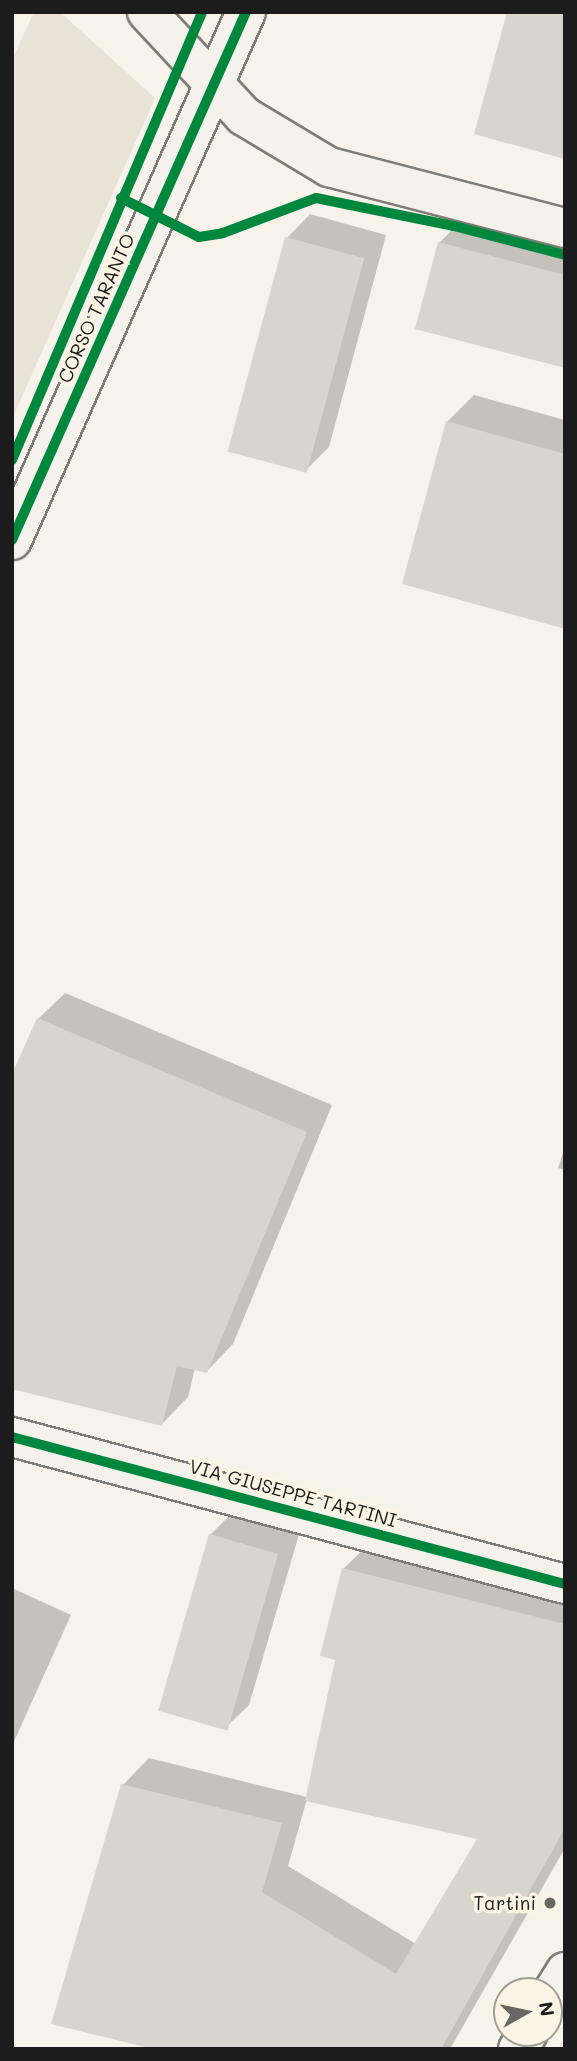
<!DOCTYPE html>
<style>
body{margin:0}
#map{position:relative;width:577px;height:2061px;overflow:hidden;background:#f7f3ea;font-family:Mali,sans-serif}
div>[style]{position:absolute}
.green>*{inset:0;background:#e8e2d7}
.shadow>*{inset:0;background:#0003}
.building>*{inset:0;background:#d8d5cf;transform-origin:0 0}
.roads{filter:drop-shadow(2px 0 #7f7d79) drop-shadow(-2px 0 #7f7d79) drop-shadow(0 2px #7f7d79) drop-shadow(0 -2px #7f7d79)}
.street>*{height:38px;margin:-19px;padding:0 19px;transform-origin:19px;border-radius:19px;background:#f5f2ec}
.secondary>*{height:38px;margin:-19px;padding:0 19px;transform-origin:19px;border-radius:19px;background:#f5f2ec}
.cycleway>*{height:10px;margin:-5px;padding:0 5px;transform-origin:5px;border-radius:5px;background:#00873e}
.dots>*{width:19px;height:19px;translate:-50% -50%;box-sizing:border-box;border:4px solid #fcf5e5;border-radius:50%}
span{translate:-50% -50%;white-space:nowrap;text-align:center;line-height:1.15;-webkit-text-stroke:7px #fcf5e5;paint-order:stroke}
.street-label{font-size:19px;color:#1c1c1c}
.poi-label{font-size:19px;color:#1c1c1c}
.right{translate:-100% -50%;text-align:right}
.frame{position:absolute;inset:0;border:14px solid #1c1c1c;pointer-events:none}
.north{position:absolute;left:493px;top:1977px;width:70px;height:70px;box-sizing:border-box;background:#fcf5e5;border:2px solid #a29e95;border-radius:50%;rotate:81deg;font-size:19px;font-weight:700;line-height:28px;text-align:center;color:#1c1c1c}
.north::after{content:'';display:block;margin:auto;width:24px;height:32px;background:#696764;clip-path:polygon(50% 0,100% 100%,50% 72%,0 100%)}
</style>
<div id="map">
<div class="green">
<div style="clip-path:polygon(34px 12px,60px 12px,155px 98px,12px 419px,12px 60px)"></div>
</div>
<div class="shadow">
<div style="clip-path:polygon(310px 214px,386px 235px,329px 447px,305px 471px,287px 238px)"></div>
<div style="clip-path:polygon(463px 219px,565px 247px,565px 367px,439px 243px)"></div>
<div style="clip-path:polygon(474px 395px,565px 420px,565px 627px,447px 422px)"></div>
<div style="clip-path:polygon(65px 993px,332px 1105px,233px 1344px,207px 1371px,195px 1368px,188px 1397px,162px 1424px,38px 1019px)"></div>
<div style="clip-path:polygon(565px 1147px,565px 1170px,558px 1168px)"></div>
<div style="clip-path:polygon(234px 1511px,300px 1531px,249px 1705px,225px 1728px,210px 1535px)"></div>
<div style="clip-path:polygon(evenodd,370px 1543px,565px 1591px,565px 1848px,450px 2049px,160px 2049px,123px 1785px,149px 1758px,307px 1797px,337px 1659px,343px 1569px,370px 1543px,307px 1799px,480px 1838px,416px 1944px,288px 1866px,307px 1799px)"></div>
<div style="clip-path:polygon(12px 1588px,71px 1615px,12px 1746px)"></div>
</div>
<div class="building">
<div style="clip-path:polygon(507px 12px,565px 12px,565px 159px,474px 134px)"></div>
<div style="left:285px;top:237px;width:82px;height:222px;rotate:15deg"></div>
<div style="clip-path:polygon(438px 242px,565px 275px,565px 368px,415px 329px)"></div>
<div style="clip-path:polygon(446px 421px,565px 454px,565px 629px,402px 584px)"></div>
<div style="clip-path:polygon(37px 1018px,307px 1132px,207px 1373px,177px 1366px,162px 1426px,12px 1389px,12px 1074px)"></div>
<div style="left:209px;top:1534px;width:72px;height:184px;rotate:16deg"></div>
<div style="clip-path:polygon(342px 1568px,565px 1624px,565px 1828px,441px 2049px,153px 2049px,51px 2024px,121px 1784px,282px 1823px,262px 1892px,396px 1974px,477px 1839px,305px 1801px,335px 1660px,320px 1656px)"></div>
</div>
<div class="roads">
<div class="street">
<div style="left:147px;top:12px;width:142px;rotate:47deg"></div>
<div style="left:244px;top:116px;width:99px;rotate:31deg"></div>
<div style="left:329px;top:167px;width:244px;rotate:14.5deg"></div>
<div style="left:12px;top:540px;width:578px;rotate:-66.1deg"></div>
<div style="left:12px;top:1437px;width:572px;rotate:14.89deg"></div>
</div>
<div class="secondary">
<div style="left:549px;top:1998px;width:31px;rotate:-58deg"></div>
<div style="left:518px;top:2049px;width:19px;rotate:-58deg"></div>
</div>
</div>
<div class="cycleway">
<div style="left:121px;top:198px;width:87px;rotate:26.6deg"></div>
<div style="left:199px;top:237px;width:24px;rotate:-9deg"></div>
<div style="left:223px;top:233px;width:99px;rotate:-20.6deg"></div>
<div style="left:316px;top:198px;width:141px;rotate:11.5deg"></div>
<div style="left:454px;top:226px;width:115px;rotate:14.6deg"></div>
<div style="left:12px;top:460px;width:487px;rotate:-67deg"></div>
<div style="left:12px;top:540px;width:578px;rotate:-66.1deg"></div>
<div style="left:12px;top:1437px;width:572px;rotate:14.89deg"></div>
</div>
<div class="dots">
<div style="left:550px;top:1903px;background:#696764"></div>
</div>
<div class="street-label">
<span style="left:96px;top:308px;rotate:-66deg">CORSO TARANTO</span>
<span style="left:293px;top:1493px;rotate:15deg">VIA GIUSEPPE TARTINI</span>
</div>
<div class="poi-label">
<span class="right" style="left:536px;top:1903px">Tartini</span>
</div>
<div class="frame"></div>
<div class="north">N</div>
</div>
